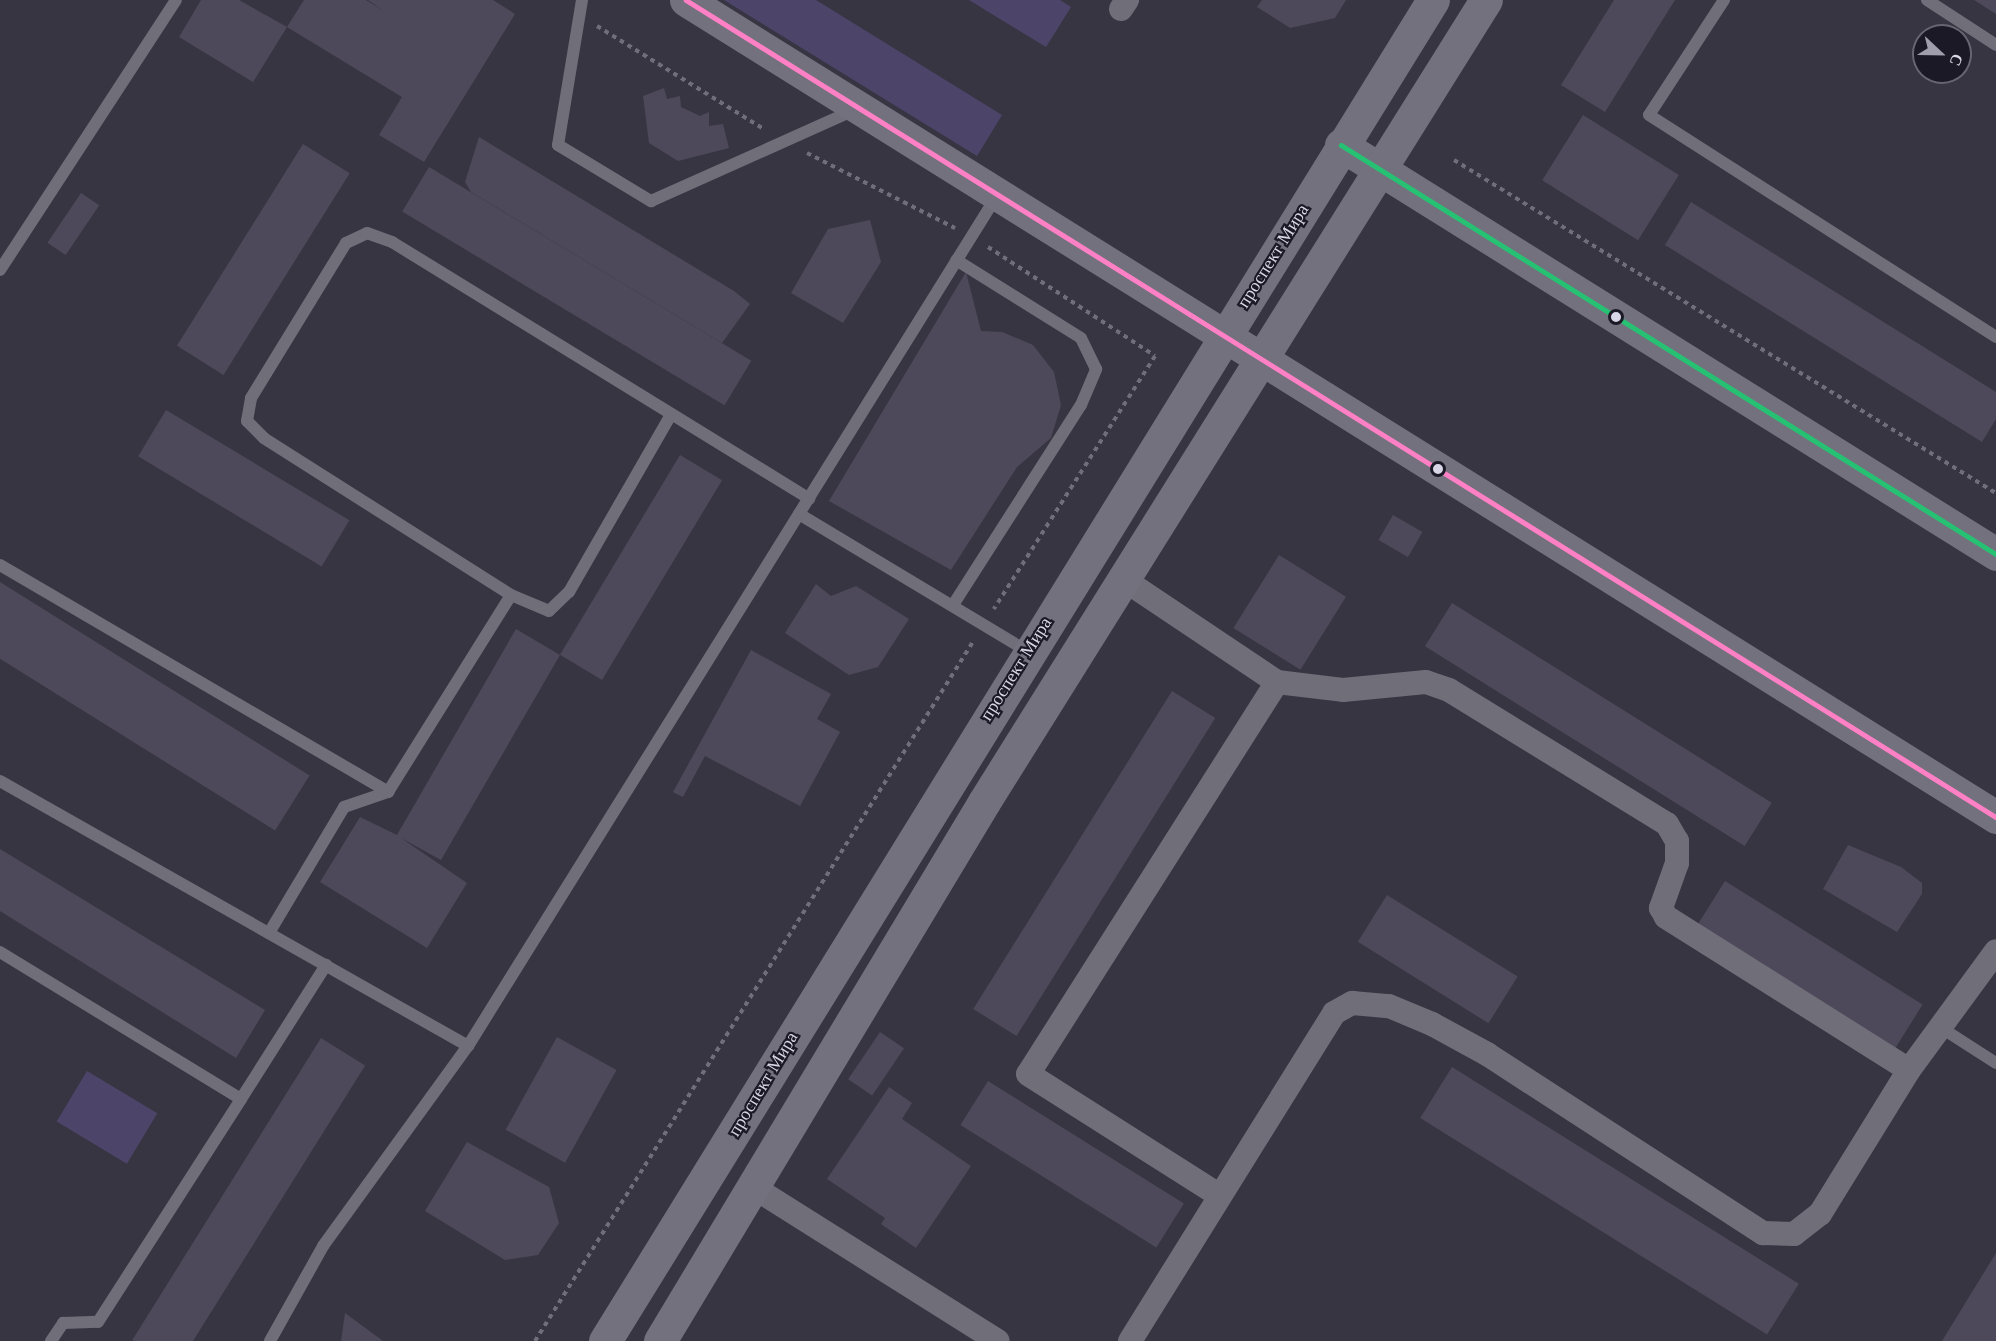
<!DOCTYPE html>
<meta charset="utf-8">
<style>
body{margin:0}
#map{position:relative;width:1996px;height:1341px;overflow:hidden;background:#383542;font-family:"Libre Baskerville",serif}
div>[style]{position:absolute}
.green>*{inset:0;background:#4d446a;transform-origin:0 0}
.building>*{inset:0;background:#4d495a;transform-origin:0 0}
.path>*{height:4px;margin-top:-2px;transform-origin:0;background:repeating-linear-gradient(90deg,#706e78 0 4.5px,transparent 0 9px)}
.service>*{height:12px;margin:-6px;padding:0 6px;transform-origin:6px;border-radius:6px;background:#706e78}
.minor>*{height:24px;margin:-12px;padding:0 12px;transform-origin:12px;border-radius:12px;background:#706e78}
.secondary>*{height:33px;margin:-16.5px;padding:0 16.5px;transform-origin:16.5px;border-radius:16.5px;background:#74717e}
.bus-1>*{height:4.5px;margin:-2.25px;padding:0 2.25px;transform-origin:2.25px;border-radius:2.25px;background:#ff80c5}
.bus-2>*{height:4.5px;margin:-2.25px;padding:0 2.25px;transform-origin:2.25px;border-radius:2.25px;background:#26c172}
.dots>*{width:16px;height:16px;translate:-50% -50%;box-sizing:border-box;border:3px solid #1b1925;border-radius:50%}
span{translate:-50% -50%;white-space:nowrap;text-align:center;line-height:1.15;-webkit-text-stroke:4.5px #1b1925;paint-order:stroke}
.street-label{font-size:18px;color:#d8d6e6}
.north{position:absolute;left:1912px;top:24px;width:60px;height:60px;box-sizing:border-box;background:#1b1925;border:2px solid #676572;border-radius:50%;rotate:112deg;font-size:16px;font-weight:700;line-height:24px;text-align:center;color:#d8d6e6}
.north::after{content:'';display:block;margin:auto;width:21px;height:27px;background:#a09ead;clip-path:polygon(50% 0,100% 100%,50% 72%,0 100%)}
</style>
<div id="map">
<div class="green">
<div style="clip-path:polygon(724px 0,816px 0,1002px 115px,977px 156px)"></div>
<div style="clip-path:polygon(969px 0,1060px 0,1071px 7px,1046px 47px)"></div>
<div style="left:87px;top:1071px;width:82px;height:59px;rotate:31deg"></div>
</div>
<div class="building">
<div style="clip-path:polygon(201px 0,239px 0,287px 27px,253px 82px,179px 37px)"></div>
<div style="clip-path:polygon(304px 0,366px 0,384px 11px,368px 0,493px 0,515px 14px,424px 162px,379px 135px,402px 97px,287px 27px)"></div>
<div style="clip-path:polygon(1262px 0,1346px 0,1335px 18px,1290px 28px,1257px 7px)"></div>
<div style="clip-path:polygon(1614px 0,1675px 0,1605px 112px,1561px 85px)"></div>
<div style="clip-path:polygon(1974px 0,1996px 0,1996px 14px)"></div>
<div style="clip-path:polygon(664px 88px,667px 99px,680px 96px,681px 107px,700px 116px,709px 112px,709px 126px,723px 124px,729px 148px,678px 161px,649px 143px,643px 96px)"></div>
<div style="left:1583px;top:115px;width:113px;height:77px;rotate:32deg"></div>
<div style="clip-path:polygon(479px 137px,734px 291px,750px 304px,722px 343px,471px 192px,465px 182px)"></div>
<div style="left:303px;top:144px;width:55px;height:238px;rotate:32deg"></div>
<div style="left:429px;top:167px;width:376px;height:52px;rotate:31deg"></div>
<div style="left:81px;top:193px;width:22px;height:60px;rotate:34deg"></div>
<div style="clip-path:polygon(1691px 202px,1996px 392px,1996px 419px,1982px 442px,1665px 245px)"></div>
<div style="clip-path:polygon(870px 220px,881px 262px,843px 323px,791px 293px,828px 229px)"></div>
<div style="clip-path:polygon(966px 272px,981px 331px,1002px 332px,1033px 345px,1054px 372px,1061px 405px,1051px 438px,1017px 467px,951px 570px,829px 501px)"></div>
<div style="left:166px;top:410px;width:214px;height:54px;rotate:31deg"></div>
<div style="left:680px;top:455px;width:49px;height:233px;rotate:31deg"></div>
<div style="left:1393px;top:515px;width:34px;height:29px;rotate:30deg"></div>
<div style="left:1279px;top:555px;width:79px;height:86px;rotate:32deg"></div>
<div style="left:0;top:582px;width:365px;height:65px;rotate:32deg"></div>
<div style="clip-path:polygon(816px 584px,831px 596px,856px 586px,909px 619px,878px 667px,849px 675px,785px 633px)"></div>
<div style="left:1452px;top:603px;width:377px;height:51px;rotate:32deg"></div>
<div style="clip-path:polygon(516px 629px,560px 655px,441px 860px,401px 838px,467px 883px,427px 948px,320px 882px,360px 817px,397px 835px)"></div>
<div style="clip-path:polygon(751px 650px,831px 694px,817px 719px,840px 732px,800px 806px,705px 756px,683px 797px,673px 792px)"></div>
<div style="left:1172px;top:691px;width:51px;height:375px;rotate:32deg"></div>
<div style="clip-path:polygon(1848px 845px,1901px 867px,1922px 883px,1922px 894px,1897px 932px,1823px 889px)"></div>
<div style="clip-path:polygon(0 849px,265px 1010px,236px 1058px,0 911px)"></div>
<div style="left:1725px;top:881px;width:233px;height:51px;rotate:32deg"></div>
<div style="left:1387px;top:895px;width:154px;height:55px;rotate:32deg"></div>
<div style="left:880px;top:1032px;width:29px;height:57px;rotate:34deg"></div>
<div style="left:557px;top:1037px;width:68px;height:106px;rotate:29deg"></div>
<div style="left:321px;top:1038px;width:52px;height:356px;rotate:32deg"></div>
<div style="left:1452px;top:1067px;width:409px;height:60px;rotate:32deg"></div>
<div style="left:988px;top:1081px;width:231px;height:52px;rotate:32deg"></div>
<div style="clip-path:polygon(889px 1087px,912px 1103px,902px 1119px,971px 1166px,916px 1248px,881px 1224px,885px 1218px,827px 1179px)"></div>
<div style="clip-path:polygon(467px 1142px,549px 1187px,559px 1223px,538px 1255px,505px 1260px,425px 1211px)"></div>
<div style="clip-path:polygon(1996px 1253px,1996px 1341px,1942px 1341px)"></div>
<div style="clip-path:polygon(345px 1313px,383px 1341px,341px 1341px)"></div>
</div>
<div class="path">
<div style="left:597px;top:26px;width:196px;rotate:31.7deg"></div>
<div style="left:807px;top:153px;width:166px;rotate:26.9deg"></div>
<div style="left:1454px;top:160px;width:636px;rotate:31.57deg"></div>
<div style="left:988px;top:247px;width:199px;rotate:33.1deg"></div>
<div style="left:1155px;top:356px;width:300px;rotate:122.5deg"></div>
<div style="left:535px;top:1341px;width:827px;rotate:-57.94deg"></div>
</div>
<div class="service">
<div style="left:582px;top:0;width:147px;rotate:99.4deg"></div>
<div style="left:558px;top:145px;width:109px;rotate:31.1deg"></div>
<div style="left:651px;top:201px;width:222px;rotate:-24.1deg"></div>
<div style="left:1724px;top:0;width:137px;rotate:123.1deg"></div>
<div style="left:1649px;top:115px;width:412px;rotate:32.6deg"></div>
<div style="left:1927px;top:0;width:82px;rotate:33.1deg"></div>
<div style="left:0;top:270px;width:322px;rotate:-56.9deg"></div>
<div style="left:799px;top:514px;width:266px;rotate:31deg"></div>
<div style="left:0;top:565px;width:450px;rotate:30.3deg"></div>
<div style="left:511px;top:595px;width:41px;rotate:22.8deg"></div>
<div style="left:549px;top:611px;width:28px;rotate:-44deg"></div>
<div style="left:569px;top:592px;width:201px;rotate:-60.1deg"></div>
<div style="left:953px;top:605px;width:237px;rotate:-57.4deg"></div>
<div style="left:1081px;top:405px;width:39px;rotate:-67deg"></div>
<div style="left:1096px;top:369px;width:34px;rotate:-116deg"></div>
<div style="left:1081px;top:338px;width:147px;rotate:-148deg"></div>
<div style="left:0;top:781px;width:538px;rotate:29.52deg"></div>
<div style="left:269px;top:933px;width:147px;rotate:-59.2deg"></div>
<div style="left:344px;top:807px;width:46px;rotate:-18.8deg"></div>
<div style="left:388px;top:792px;width:232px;rotate:-58deg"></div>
<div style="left:511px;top:595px;width:293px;rotate:-147.6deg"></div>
<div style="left:264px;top:438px;width:24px;rotate:-135deg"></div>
<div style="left:247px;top:421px;width:23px;rotate:-80deg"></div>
<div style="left:251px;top:398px;width:182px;rotate:-58.5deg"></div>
<div style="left:346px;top:243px;width:23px;rotate:-25deg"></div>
<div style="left:367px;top:233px;width:27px;rotate:20deg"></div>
<div style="left:392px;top:242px;width:490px;rotate:31.6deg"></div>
<div style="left:0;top:952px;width:282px;rotate:31.4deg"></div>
<div style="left:241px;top:1099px;width:159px;rotate:-57.6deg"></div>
<div style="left:1943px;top:1029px;width:63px;rotate:32.7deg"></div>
<div style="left:51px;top:1341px;width:22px;rotate:-56deg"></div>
<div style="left:63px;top:1323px;width:35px;rotate:-2deg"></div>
<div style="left:98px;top:1322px;width:265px;rotate:-57.3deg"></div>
<div style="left:270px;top:1341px;width:109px;rotate:-60.8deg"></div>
<div style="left:323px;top:1246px;width:247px;rotate:-54.1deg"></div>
<div style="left:468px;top:1046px;width:1000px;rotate:-58.12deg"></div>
</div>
<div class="minor">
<div style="left:1121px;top:9px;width:11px;rotate:-56deg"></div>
<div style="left:1126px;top:581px;width:182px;rotate:33.8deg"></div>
<div style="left:1277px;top:682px;width:464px;rotate:122.4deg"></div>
<div style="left:1028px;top:1074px;width:227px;rotate:32.4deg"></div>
<div style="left:1277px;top:682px;width:66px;rotate:6.9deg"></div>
<div style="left:1343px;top:690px;width:83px;rotate:-5.5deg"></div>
<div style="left:1426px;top:682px;width:24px;rotate:19deg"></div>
<div style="left:1449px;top:690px;width:256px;rotate:31.6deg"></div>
<div style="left:1667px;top:824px;width:20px;rotate:60deg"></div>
<div style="left:1677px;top:841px;width:22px;rotate:90deg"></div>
<div style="left:1677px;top:863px;width:48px;rotate:109.6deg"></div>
<div style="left:1661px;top:908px;width:10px;rotate:61deg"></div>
<div style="left:1666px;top:917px;width:287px;rotate:32.2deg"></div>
<div style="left:753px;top:1187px;width:289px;rotate:32.2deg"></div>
<div style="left:1130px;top:1341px;width:386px;rotate:-58.1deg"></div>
<div style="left:1334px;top:1013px;width:21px;rotate:-29deg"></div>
<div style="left:1352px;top:1003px;width:37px;rotate:5deg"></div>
<div style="left:1389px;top:1006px;width:47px;rotate:22.7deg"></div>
<div style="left:1432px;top:1024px;width:63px;rotate:28.6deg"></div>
<div style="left:1487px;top:1054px;width:329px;rotate:33deg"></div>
<div style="left:1763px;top:1233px;width:31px;rotate:2deg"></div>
<div style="left:1794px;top:1234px;width:33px;rotate:-38deg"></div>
<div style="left:1820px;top:1214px;width:169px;rotate:-58.3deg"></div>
<div style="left:1909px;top:1070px;width:147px;rotate:-53.8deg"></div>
</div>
<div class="secondary">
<div style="left:686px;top:0;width:1544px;rotate:31.95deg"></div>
<div style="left:1341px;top:145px;width:772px;rotate:31.98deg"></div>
<div style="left:605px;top:1341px;width:1576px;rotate:-58.31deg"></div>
<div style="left:660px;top:1341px;width:629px;rotate:-58.99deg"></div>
<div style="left:984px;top:802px;width:946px;rotate:-57.96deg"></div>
</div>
<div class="bus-1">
<div style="left:686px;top:0;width:1544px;rotate:31.95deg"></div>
</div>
<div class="bus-2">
<div style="left:1341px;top:145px;width:772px;rotate:31.98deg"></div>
</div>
<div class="dots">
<div style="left:1616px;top:317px;background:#d8d6e6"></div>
<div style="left:1438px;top:469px;background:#d8d6e6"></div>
</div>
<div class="street-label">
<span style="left:1273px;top:256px;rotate:-58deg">проспект Мира</span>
<span style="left:1016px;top:669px;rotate:-58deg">проспект Мира</span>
<span style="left:763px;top:1084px;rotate:-59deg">проспект Мира</span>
</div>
<div class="north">С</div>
</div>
